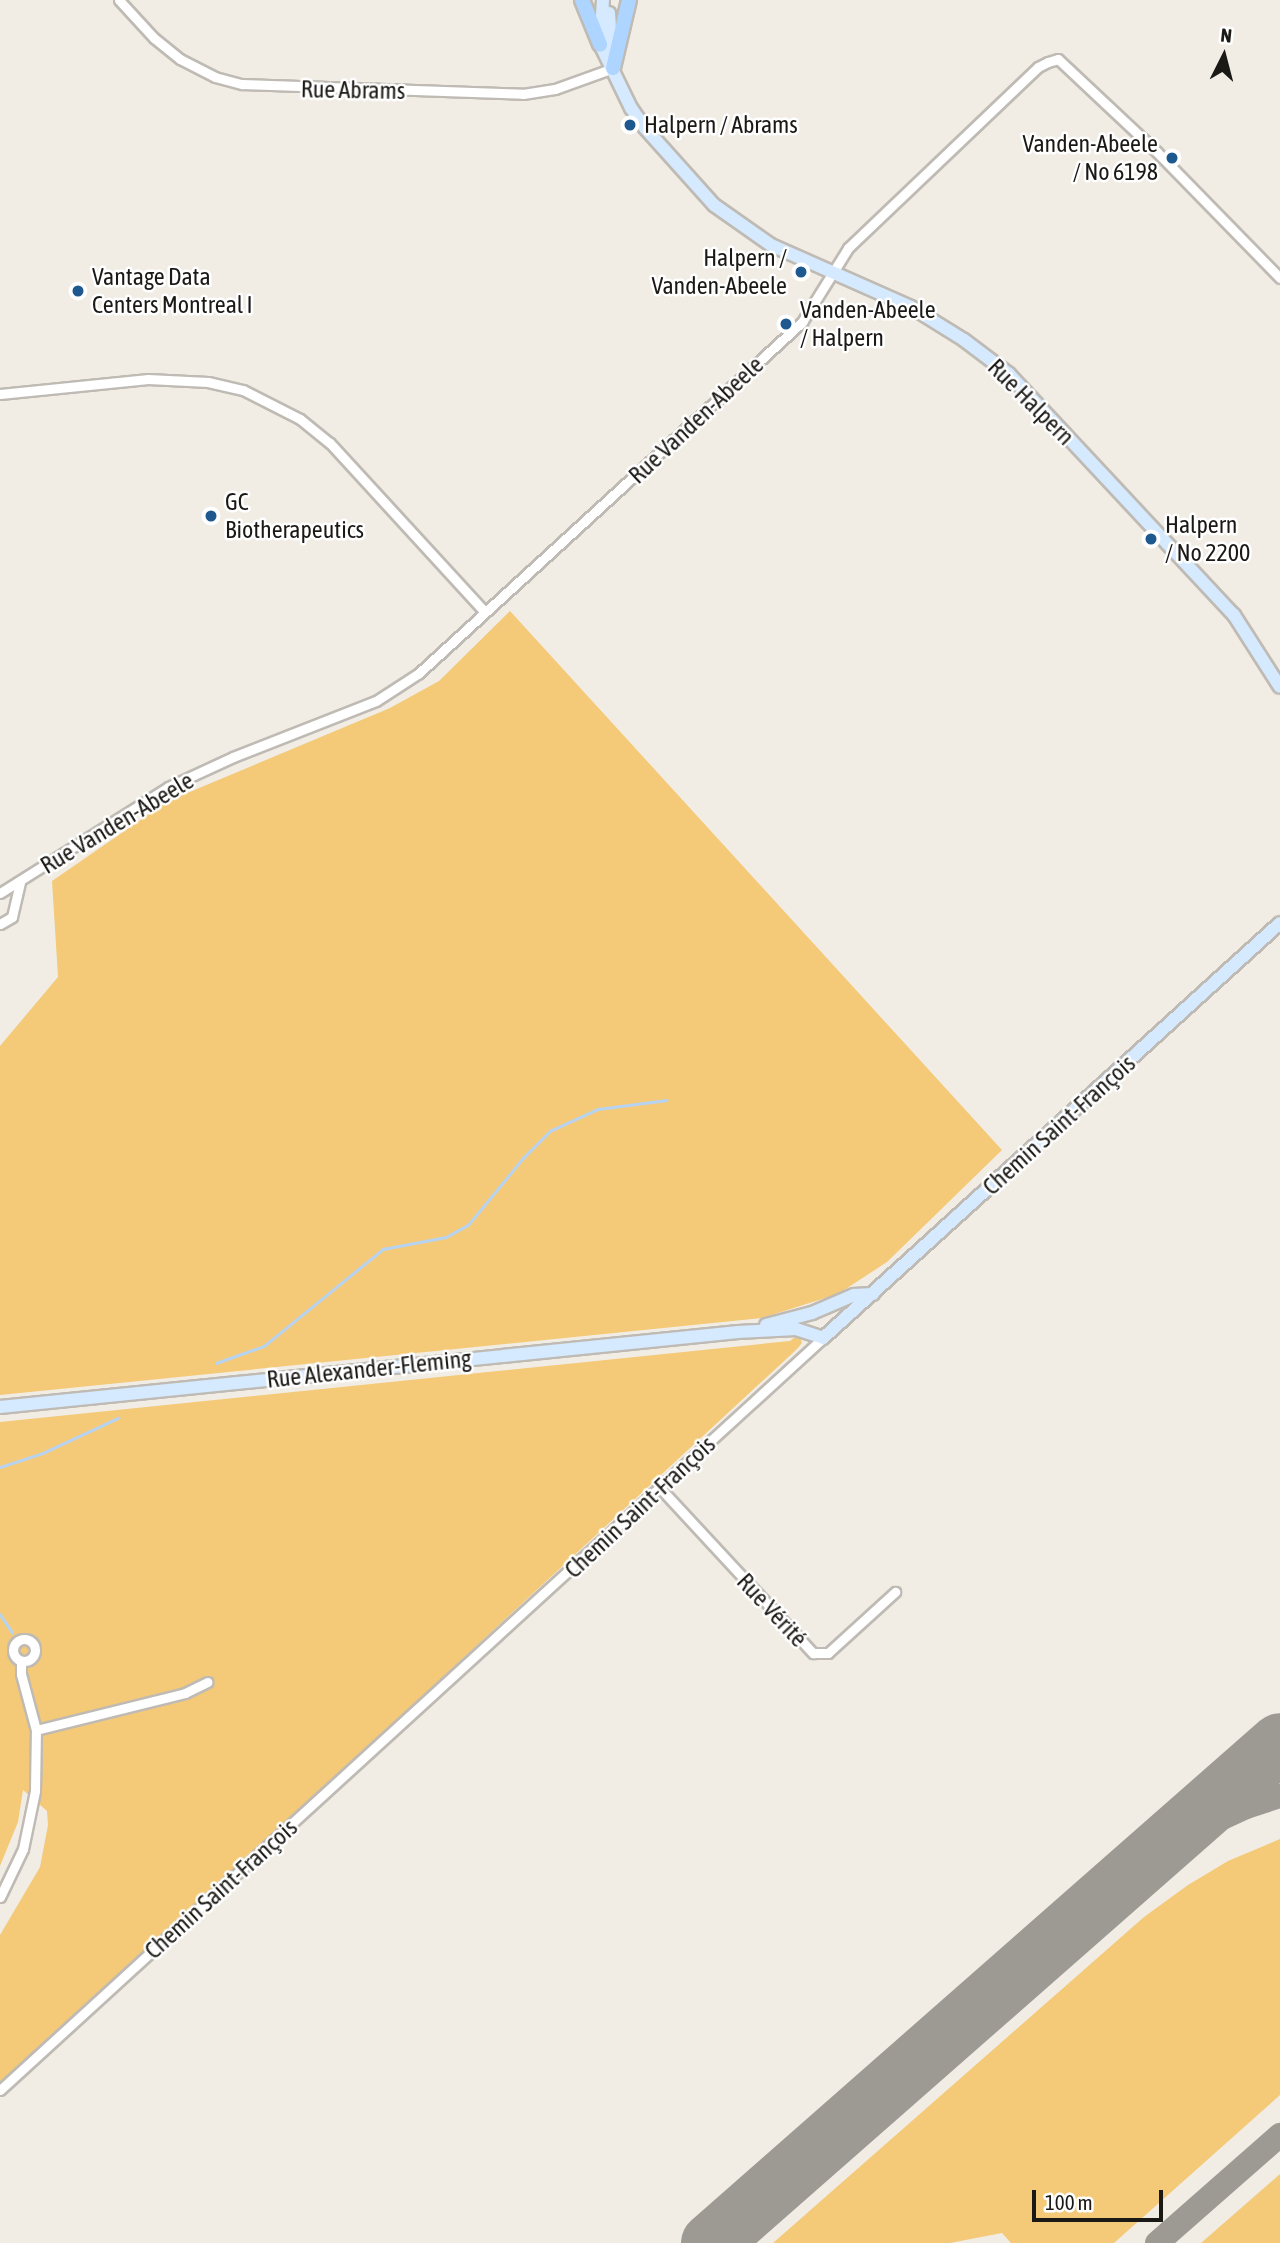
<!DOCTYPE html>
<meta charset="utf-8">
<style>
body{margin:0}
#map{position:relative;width:1280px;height:2243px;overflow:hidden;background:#f1ede5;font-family:"Asap Condensed",sans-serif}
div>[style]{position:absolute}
.green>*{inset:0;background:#f4c977}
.stream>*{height:2.5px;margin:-1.25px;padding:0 1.25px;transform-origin:1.25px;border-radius:1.25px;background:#b7d3f2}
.taxiway>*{height:24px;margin:-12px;padding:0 12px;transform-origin:12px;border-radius:12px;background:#9d9a94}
.runway>*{height:60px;margin:-30px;padding:0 30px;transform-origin:30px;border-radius:30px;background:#9d9a94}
.roads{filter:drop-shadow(2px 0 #bfbbb4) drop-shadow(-2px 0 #bfbbb4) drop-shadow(0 2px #bfbbb4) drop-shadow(0 -2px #bfbbb4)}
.street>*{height:9px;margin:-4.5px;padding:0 4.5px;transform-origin:4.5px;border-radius:4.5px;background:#fff}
.street>.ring{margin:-4.5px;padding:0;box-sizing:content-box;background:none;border:9px solid #fff;border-radius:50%}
.secondary>*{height:12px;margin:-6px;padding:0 6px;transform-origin:6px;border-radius:6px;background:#d6eaff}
.primary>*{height:14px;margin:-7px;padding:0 7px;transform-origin:7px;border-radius:7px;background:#add5ff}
.dots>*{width:19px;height:19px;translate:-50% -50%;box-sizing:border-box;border:4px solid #fff;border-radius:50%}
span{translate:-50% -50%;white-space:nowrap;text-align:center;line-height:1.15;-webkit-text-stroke:5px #fff;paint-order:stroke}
.street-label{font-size:24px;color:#1a1916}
.poi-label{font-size:24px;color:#1a1916}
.left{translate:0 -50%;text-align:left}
.right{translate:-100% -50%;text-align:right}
.north{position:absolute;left:1189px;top:21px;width:70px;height:70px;-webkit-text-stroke:5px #fff;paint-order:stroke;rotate:6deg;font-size:19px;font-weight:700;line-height:28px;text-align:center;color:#1a1916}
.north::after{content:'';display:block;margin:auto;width:24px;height:32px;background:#1a1916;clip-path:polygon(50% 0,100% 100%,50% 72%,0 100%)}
.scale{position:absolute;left:1032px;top:2190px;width:131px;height:32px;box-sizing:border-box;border:4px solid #1a1916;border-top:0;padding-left:9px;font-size:21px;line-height:24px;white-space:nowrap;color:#1a1916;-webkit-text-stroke:5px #fff;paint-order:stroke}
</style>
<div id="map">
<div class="green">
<div style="clip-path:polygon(510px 611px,1002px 1150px,887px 1262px,838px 1294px,762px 1318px,0 1395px,0 1046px,58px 977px,52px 881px,168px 801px,390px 708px,439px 681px)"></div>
<div style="clip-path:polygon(799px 1334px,802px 1343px,797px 1349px,0 2087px,0 1935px,40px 1867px,48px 1825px,47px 1811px,23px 1790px,18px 1822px,0 1866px,0 1422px,790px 1341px)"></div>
<div style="clip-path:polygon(1280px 1839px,1280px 2095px,1114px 2243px,1011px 2243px,1002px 2233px,950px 2243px,773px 2243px,1144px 1917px,1188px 1885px,1228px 1861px)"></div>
<div style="clip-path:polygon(1280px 2174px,1280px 2243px,1201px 2243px)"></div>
</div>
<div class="stream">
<div style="left:216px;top:1363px;width:51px;rotate:-19.5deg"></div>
<div style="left:264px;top:1346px;width:154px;rotate:-39.2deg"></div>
<div style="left:383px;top:1249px;width:64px;rotate:-10.8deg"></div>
<div style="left:446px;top:1237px;width:25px;rotate:-29deg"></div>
<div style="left:468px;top:1225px;width:87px;rotate:-50.6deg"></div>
<div style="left:523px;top:1158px;width:38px;rotate:-45deg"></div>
<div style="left:550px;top:1131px;width:53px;rotate:-24.6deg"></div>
<div style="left:598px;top:1109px;width:69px;rotate:-7.5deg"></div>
<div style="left:0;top:1467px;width:45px;rotate:-18deg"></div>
<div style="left:43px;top:1453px;width:83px;rotate:-25deg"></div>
<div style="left:0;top:1614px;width:22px;rotate:56deg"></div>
</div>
<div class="taxiway">
<div style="left:1135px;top:1871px;width:73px;rotate:-33.9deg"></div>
<div style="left:1196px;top:1830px;width:55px;rotate:-24.7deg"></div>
<div style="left:1246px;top:1807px;width:36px;rotate:-18deg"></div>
<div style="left:712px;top:2243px;width:14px;rotate:-45deg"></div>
<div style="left:1157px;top:2243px;width:164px;rotate:-41.3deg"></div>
</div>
<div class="runway">
<div style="left:711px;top:2243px;width:757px;rotate:-41.31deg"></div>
</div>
<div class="roads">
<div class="street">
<div style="left:119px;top:0;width:52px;rotate:47.4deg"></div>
<div style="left:154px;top:38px;width:33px;rotate:39deg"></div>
<div style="left:180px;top:59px;width:39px;rotate:27deg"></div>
<div style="left:215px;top:77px;width:28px;rotate:15deg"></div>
<div style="left:242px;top:84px;width:281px;rotate:2deg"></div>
<div style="left:523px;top:94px;width:32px;rotate:-9deg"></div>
<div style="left:555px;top:89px;width:62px;rotate:-19.9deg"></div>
<div style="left:0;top:394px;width:149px;rotate:-5.8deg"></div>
<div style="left:148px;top:379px;width:60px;rotate:2.9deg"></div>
<div style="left:208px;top:382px;width:36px;rotate:13deg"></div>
<div style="left:243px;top:390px;width:64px;rotate:27deg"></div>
<div style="left:300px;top:419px;width:38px;rotate:39deg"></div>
<div style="left:330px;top:443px;width:229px;rotate:47.5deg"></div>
<div style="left:0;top:893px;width:199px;rotate:-32.2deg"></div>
<div style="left:168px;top:787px;width:72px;rotate:-24.8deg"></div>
<div style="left:233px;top:757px;width:154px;rotate:-21.4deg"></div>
<div style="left:376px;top:701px;width:51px;rotate:-33.1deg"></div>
<div style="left:419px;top:673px;width:520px;rotate:-42.5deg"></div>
<div style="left:802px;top:322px;width:87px;rotate:-58.1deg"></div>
<div style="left:848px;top:248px;width:262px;rotate:-43.6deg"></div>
<div style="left:1038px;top:67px;width:11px;rotate:-27deg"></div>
<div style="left:1048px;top:62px;width:10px;rotate:-17deg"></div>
<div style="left:1058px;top:59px;width:136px;rotate:43.2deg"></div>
<div style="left:1157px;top:152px;width:176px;rotate:45.7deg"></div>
<div style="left:0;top:924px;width:14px;rotate:-30deg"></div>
<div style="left:12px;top:917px;width:36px;rotate:-77deg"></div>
<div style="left:661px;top:1489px;width:224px;rotate:47.2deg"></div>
<div style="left:813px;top:1653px;width:15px"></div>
<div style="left:828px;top:1653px;width:91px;rotate:-42.3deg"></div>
<div class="ring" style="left:13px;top:1639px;width:13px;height:13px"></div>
<div style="left:36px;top:1730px;width:154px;rotate:-13.9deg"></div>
<div style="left:185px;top:1693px;width:25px;rotate:-26deg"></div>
<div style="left:0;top:1897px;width:53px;rotate:-64.4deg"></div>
<div style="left:23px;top:1849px;width:59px;rotate:-78.3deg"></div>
<div style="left:35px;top:1791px;width:61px;rotate:-89.1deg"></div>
<div style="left:36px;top:1730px;width:58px;rotate:-105deg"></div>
<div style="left:21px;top:1674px;width:13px;rotate:-90deg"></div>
<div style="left:0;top:2090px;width:1115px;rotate:-42.42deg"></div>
</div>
<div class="secondary">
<div style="left:603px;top:0;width:44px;rotate:93.9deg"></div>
<div style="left:600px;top:44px;width:71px;rotate:64.2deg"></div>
<div style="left:631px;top:108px;width:24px;rotate:55deg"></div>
<div style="left:645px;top:128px;width:103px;rotate:48.1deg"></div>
<div style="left:714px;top:205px;width:70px;rotate:35.1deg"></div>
<div style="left:771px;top:245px;width:153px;rotate:23.9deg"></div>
<div style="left:911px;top:307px;width:62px;rotate:31.9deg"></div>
<div style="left:964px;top:340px;width:56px;rotate:37.1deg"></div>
<div style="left:1009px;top:374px;width:330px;rotate:47deg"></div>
<div style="left:1234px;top:615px;width:85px;rotate:57.4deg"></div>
<div style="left:609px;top:13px;width:48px;rotate:86.4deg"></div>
<div style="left:766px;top:1325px;width:48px;rotate:-14.6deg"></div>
<div style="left:812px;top:1313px;width:46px;rotate:-23.2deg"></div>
<div style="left:854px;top:1295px;width:19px;rotate:-3deg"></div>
<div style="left:0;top:1407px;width:742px;rotate:-5.8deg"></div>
<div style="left:738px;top:1332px;width:58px;rotate:-3deg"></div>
<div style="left:796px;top:1329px;width:28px;rotate:18deg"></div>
<div style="left:823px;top:1338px;width:617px;rotate:-42.24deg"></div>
</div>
<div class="primary">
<div style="left:582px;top:0;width:48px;rotate:67.8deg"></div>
<div style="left:613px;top:68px;width:70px;rotate:-76.8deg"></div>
</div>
</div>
<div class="dots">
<div style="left:630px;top:125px;background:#1d588f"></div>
<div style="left:1172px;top:158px;background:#1d588f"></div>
<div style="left:801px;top:272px;background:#1d588f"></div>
<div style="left:78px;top:291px;background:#1d588f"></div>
<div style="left:786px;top:324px;background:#1d588f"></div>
<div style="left:211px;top:516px;background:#1d588f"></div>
<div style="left:1151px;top:539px;background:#1d588f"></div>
</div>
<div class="street-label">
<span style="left:353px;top:90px;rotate:1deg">Rue Abrams</span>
<span style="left:1031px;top:402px;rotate:45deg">Rue Halpern</span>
<span style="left:696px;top:420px;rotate:-43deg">Rue Vanden-Abeele</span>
<span style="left:117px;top:823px;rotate:-31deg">Rue Vanden-Abeele</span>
<span style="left:1059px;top:1125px;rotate:-42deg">Chemin Saint-François</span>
<span style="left:369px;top:1369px;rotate:-6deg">Rue Alexander-Fleming</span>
<span style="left:640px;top:1507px;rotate:-43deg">Chemin Saint-François</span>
<span style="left:772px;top:1610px;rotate:47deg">Rue Vérité</span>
<span style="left:221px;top:1889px;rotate:-42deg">Chemin Saint-François</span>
</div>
<div class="poi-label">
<span class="left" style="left:644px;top:125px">Halpern / Abrams</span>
<span class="right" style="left:1158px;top:158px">Vanden-Abeele<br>/ No 6198</span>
<span class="right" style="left:787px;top:272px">Halpern /<br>Vanden-Abeele</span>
<span class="left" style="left:92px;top:291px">Vantage Data<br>Centers Montreal I</span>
<span class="left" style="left:800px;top:324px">Vanden-Abeele<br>/ Halpern</span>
<span class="left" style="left:225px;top:516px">GC<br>Biotherapeutics</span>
<span class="left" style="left:1165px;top:539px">Halpern<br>/ No 2200</span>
</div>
<div class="north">N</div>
<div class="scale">100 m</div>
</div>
